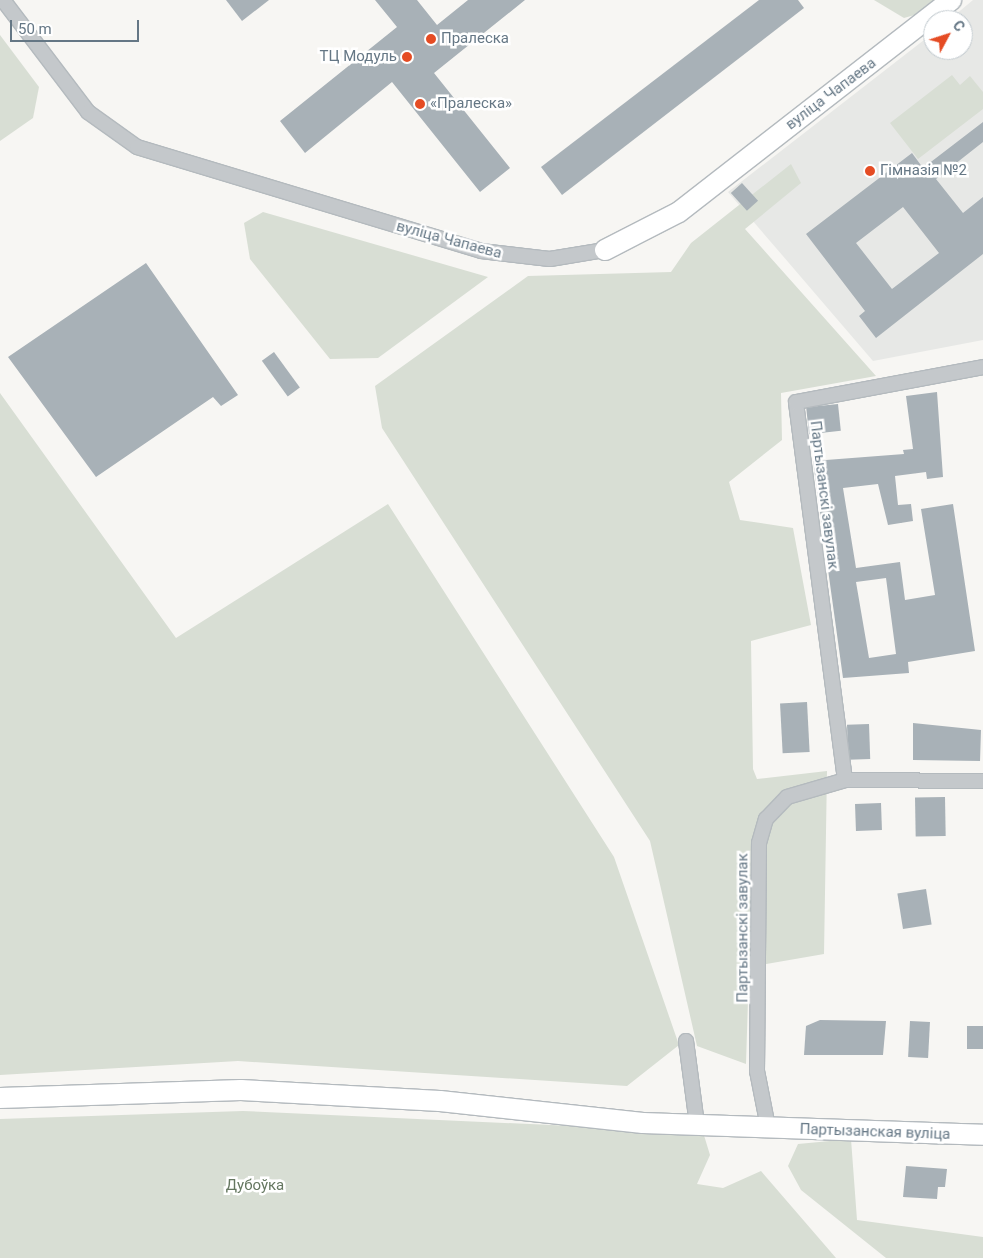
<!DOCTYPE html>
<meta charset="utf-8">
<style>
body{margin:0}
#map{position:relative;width:983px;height:1258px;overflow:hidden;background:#f7f6f3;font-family:Roboto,sans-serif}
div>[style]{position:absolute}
.built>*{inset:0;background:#e7e8e6}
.green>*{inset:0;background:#d8ded4}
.building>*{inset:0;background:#a8b1b7;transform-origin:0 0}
.roads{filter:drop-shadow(1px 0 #b4babe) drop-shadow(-1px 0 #b4babe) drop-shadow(0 1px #b4babe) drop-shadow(0 -1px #b4babe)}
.street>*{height:14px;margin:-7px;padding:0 7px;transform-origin:7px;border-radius:7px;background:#c4c8cb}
.secondary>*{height:20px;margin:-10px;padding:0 10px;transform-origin:10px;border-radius:10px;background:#fff}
.dots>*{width:14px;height:14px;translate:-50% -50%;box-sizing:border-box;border:2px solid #fff;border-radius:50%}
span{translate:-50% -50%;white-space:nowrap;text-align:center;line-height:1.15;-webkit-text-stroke:5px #fff;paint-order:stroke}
.poi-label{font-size:15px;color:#657785}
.left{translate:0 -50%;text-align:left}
.right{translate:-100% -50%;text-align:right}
.street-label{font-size:15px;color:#657785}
.park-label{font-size:15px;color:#657760}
.north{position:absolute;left:923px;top:10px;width:50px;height:50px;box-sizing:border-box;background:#fff;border:1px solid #c1c9ce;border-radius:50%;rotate:50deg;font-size:14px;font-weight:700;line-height:20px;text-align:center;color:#657785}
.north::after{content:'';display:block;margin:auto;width:18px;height:22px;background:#e54c24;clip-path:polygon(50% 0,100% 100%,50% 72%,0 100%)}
.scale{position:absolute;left:10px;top:20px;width:129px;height:22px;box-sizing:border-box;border:2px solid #657785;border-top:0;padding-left:6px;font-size:15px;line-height:18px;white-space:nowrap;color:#657785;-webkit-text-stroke:4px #fff;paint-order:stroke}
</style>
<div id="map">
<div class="built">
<div style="clip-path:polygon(973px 0,983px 0,983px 340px,873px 361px,728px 192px,933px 33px,933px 50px,963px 50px,963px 20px,949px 20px)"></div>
</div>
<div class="green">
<div style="clip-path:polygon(874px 0,935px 0,918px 14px,904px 18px)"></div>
<div style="clip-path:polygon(0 35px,39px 87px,33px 118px,0 141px)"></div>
<div style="clip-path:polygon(952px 75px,960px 85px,970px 76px,983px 92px,983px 109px,918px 159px,890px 123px)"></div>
<div style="clip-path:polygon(791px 164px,801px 183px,745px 229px,876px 376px,781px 393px,782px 440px,729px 482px,740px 520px,793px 528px,811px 625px,751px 641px,753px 769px,757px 779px,827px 771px,824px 954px,749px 967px,746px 1064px,697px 1046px,650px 841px,382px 428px,375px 386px,528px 276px,671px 272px,691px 243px)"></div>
<div style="clip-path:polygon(263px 212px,488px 277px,378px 358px,330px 359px,250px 259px,244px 223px)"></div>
<div style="clip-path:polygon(0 393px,176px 638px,388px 504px,614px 857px,679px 1045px,627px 1086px,238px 1061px,0 1075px)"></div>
<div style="clip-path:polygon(243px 1111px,703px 1132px,710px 1155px,697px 1184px,723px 1188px,761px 1171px,836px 1258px,0 1258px,0 1119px)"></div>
<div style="clip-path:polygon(851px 1139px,857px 1220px,983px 1237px,983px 1258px,886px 1258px,801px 1190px,788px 1166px,798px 1144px)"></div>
</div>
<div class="building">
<div style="clip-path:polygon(226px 0,269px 0,242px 21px)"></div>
<div style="clip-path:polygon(375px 0,417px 0,437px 25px,468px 0,525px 0,434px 73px,510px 168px,480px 192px,392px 82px,305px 153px,280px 121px,397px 27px)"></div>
<div style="clip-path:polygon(759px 0,798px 0,804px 8px,562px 195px,541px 167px)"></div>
<div style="clip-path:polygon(evenodd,983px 122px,983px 142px,936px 179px,963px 213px,983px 197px,983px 254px,876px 338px,859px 316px,865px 311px,806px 234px,912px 153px,923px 168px,983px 122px,903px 207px,939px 253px,892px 289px,856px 243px,903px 207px)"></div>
<div style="left:742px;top:183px;width:24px;height:15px;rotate:48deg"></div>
<div style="clip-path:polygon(146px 263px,238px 395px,221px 406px,213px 397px,96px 477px,8px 357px)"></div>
<div style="left:274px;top:352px;width:44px;height:15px;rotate:54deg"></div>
<div style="clip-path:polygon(evenodd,937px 392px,943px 477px,927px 479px,926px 472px,895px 476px,898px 505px,911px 504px,913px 521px,888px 525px,878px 484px,843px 488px,856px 568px,900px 562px,905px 600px,935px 595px,921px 509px,953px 504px,975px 651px,908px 662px,909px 673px,843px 678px,813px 461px,904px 454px,903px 450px,913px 449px,906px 396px,937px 392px,886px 578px,896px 654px,869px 658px,856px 582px,886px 578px)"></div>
<div style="left:838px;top:404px;width:27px;height:32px;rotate:84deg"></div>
<div style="left:807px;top:702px;width:50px;height:27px;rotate:87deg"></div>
<div style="clip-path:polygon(913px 723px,981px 730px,980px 761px,913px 760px)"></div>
<div style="left:869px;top:724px;width:35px;height:22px;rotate:88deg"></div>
<div style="left:945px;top:797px;width:39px;height:30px;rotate:89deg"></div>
<div style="left:881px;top:803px;width:27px;height:26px;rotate:88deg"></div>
<div style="left:926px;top:889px;width:36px;height:29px;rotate:81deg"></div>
<div style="clip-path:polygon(820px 1020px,886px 1021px,883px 1055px,804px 1055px,806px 1026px)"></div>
<div style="left:910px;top:1021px;width:20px;height:36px;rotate:3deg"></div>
<div style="left:967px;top:1026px;width:16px;height:23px"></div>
<div style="clip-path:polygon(906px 1166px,947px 1169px,945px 1187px,938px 1187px,937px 1199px,903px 1197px)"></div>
</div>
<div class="roads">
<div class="street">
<div style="left:3px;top:0;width:141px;rotate:52.8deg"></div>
<div style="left:88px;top:112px;width:60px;rotate:35.5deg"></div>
<div style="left:137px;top:147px;width:359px;rotate:16.8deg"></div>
<div style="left:481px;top:251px;width:69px;rotate:6.6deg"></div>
<div style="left:550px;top:259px;width:56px;rotate:-9.3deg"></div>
<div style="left:845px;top:780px;width:138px;rotate:0.4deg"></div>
<div style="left:686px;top:1041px;width:84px;rotate:82.5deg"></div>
<div style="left:768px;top:1127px;width:57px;rotate:-101.1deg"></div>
<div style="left:757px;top:1071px;width:228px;rotate:-89.5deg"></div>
<div style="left:759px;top:843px;width:25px;rotate:-74deg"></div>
<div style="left:766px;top:819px;width:30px;rotate:-46deg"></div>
<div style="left:787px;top:797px;width:60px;rotate:-16.3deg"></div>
<div style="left:845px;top:780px;width:381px;rotate:-97.4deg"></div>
<div style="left:796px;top:402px;width:190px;rotate:-10.6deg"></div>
</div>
<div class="secondary">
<div style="left:605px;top:250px;width:83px;rotate:-27.2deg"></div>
<div style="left:679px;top:212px;width:345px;rotate:-37.9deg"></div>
<div style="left:0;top:1098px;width:241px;rotate:-1.9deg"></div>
<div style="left:241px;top:1090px;width:199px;rotate:3.2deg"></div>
<div style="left:440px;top:1101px;width:204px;rotate:6.2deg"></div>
<div style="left:643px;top:1123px;width:340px;rotate:2deg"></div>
</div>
</div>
<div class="dots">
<div style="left:431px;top:39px;background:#e54c24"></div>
<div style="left:407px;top:57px;background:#e54c24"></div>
<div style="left:420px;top:104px;background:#e54c24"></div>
<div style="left:870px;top:171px;background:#e54c24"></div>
</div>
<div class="poi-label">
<span class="left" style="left:441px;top:39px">Пралеска</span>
<span class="right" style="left:397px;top:57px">ТЦ Модуль</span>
<span class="left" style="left:430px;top:104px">«Пралеска»</span>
<span class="left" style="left:880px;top:171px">Гімназія №2</span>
</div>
<div class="street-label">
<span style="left:831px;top:94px;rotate:-37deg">вуліца Чапаева</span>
<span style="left:449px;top:240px;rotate:15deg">вуліца Чапаева</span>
<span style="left:824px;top:495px;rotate:83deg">Партызанскі завулак</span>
<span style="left:743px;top:928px;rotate:-90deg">Партызанскі завулак</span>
<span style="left:875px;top:1132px;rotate:2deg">Партызанская вуліца</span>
</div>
<div class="park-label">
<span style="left:255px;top:1186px">Дубоўка</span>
</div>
<div class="north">С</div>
<div class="scale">50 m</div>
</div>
